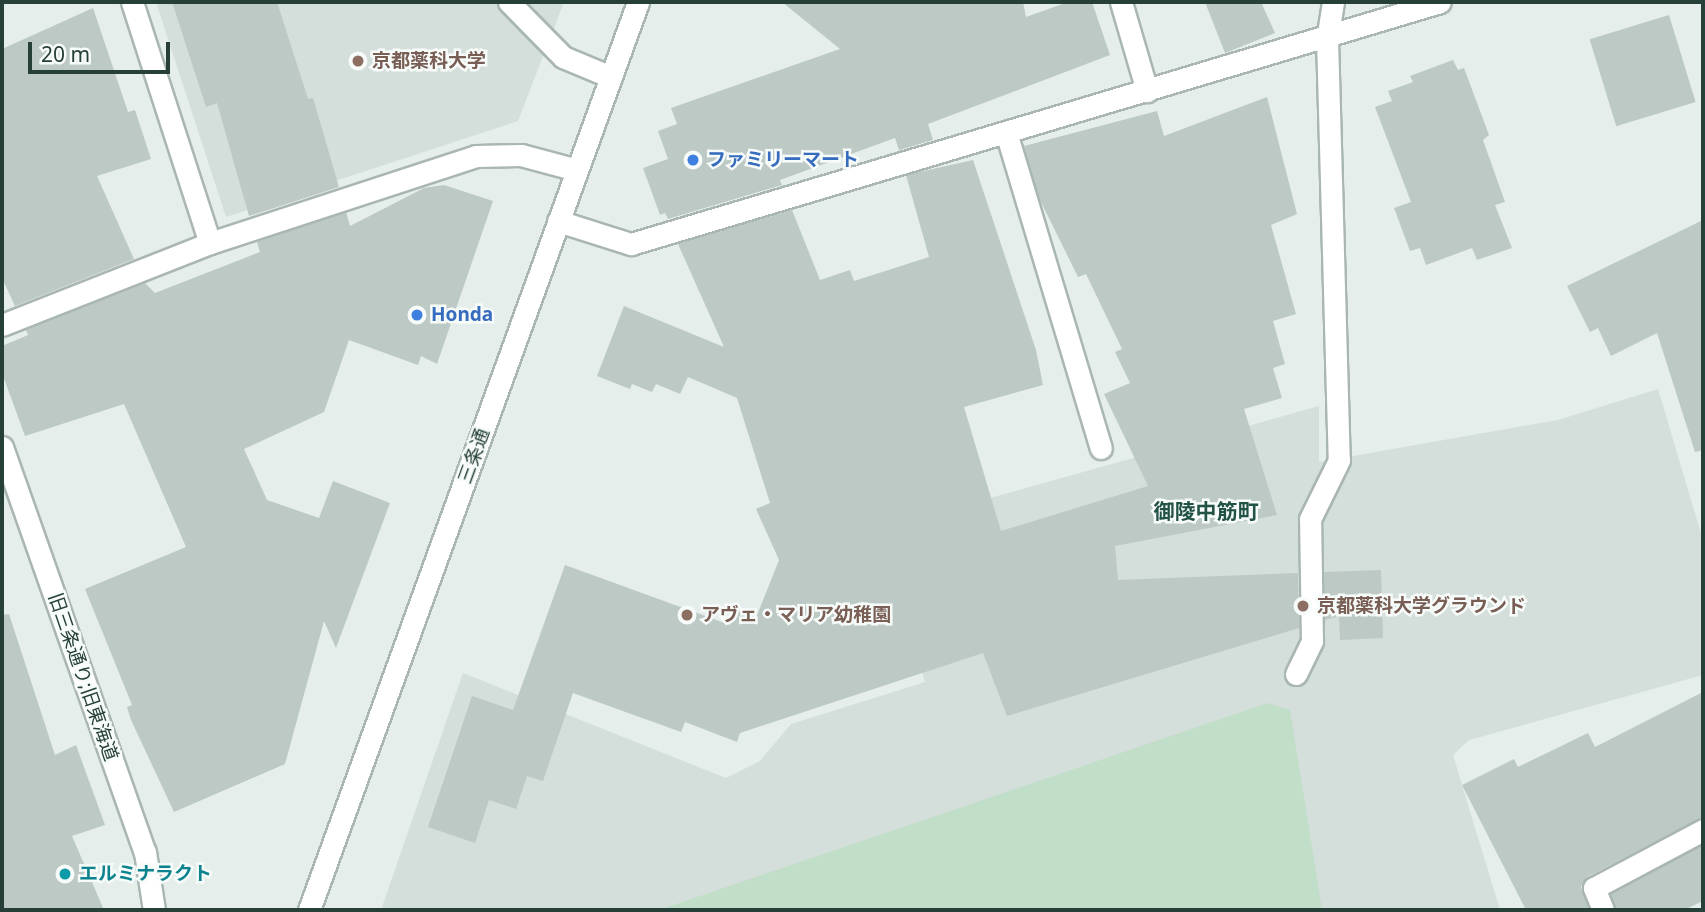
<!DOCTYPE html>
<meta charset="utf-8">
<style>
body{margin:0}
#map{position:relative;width:1705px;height:912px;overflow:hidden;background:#e6eeeb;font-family:"Noto Sans","Noto Sans JP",sans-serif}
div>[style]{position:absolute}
.built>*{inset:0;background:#d4deda}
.green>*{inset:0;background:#c1dec9}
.building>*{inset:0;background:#bcc9c4;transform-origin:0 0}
.roads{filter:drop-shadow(2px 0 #a9b6b2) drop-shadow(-2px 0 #a9b6b2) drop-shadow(0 2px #a9b6b2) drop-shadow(0 -2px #a9b6b2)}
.lane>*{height:21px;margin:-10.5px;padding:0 10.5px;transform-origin:10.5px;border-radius:10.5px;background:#fff}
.street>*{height:21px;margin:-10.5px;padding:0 10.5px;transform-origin:10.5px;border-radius:10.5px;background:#fff}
.secondary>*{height:21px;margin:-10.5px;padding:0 10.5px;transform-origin:10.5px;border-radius:10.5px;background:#fff}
.dots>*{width:19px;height:19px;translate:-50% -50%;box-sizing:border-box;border:4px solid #f7fbf9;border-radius:50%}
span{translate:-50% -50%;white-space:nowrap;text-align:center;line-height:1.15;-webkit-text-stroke:5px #f7fbf9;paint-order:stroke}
.education-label{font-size:19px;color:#785e54;font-weight:700}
.left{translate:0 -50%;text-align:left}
.shop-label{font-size:19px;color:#366cbe;font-weight:700}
.street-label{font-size:19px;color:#264039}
.culture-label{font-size:19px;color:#0d838f;font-weight:700}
.neighbourhood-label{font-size:21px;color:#225146;font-weight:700}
.frame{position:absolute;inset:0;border:4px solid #264039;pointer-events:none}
.scale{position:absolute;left:28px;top:42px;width:142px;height:32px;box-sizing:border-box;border:4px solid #264039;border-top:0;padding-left:9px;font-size:21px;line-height:24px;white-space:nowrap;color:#264039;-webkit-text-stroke:5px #f7fbf9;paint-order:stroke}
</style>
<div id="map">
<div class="built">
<div style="clip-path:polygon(156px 2px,564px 2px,518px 121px,226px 217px)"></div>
<div style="clip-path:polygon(1658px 389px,1703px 540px,1703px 675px,1469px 740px,1453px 755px,1500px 910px,381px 910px,463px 673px,726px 778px,760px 761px,791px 724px,925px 682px,879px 529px,1319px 406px,1319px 462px,1558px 420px)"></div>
</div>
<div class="green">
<div style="clip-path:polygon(1268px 703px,1290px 710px,1322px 910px,659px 910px)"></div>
</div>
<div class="building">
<div style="clip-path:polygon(172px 2px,277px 2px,308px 99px,313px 98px,339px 187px,249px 216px,217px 103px,206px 107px)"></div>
<div style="clip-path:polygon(782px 2px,1023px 2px,1026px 17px,1068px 2px,1092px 2px,1110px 55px,928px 124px,933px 140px,899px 150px,895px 138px,780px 180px,782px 185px,668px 219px,665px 213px,660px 215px,643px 168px,668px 159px,658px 131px,677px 124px,671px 108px,840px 49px)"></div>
<div style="clip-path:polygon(1205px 2px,1261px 2px,1275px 33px,1225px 53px)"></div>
<div style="clip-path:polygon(93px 8px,128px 112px,135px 110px,151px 159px,97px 176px,134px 259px,15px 306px,2px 278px,2px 49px)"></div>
<div style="left:1669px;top:15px;width:91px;height:83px;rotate:73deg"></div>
<div style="clip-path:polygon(1453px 60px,1458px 70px,1464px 68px,1489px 135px,1483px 140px,1505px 202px,1495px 205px,1512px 248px,1477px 260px,1472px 248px,1426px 265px,1420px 248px,1410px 251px,1394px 208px,1411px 202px,1375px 107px,1392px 101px,1388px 91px,1413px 82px,1410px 76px)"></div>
<div style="clip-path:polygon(1267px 97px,1297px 214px,1271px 225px,1296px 314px,1273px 321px,1285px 364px,1273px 368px,1282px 398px,1244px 409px,1277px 515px,1115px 546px,1118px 580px,1298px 573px,1299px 628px,1007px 716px,983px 653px,740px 733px,737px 742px,685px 722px,681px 732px,573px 693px,543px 781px,527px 776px,516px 809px,489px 800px,475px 843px,428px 827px,472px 696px,513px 710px,565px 565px,730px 625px,736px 610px,756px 618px,779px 560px,756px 509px,770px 503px,737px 398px,688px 377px,680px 394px,656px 384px,652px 392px,632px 384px,630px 389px,597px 376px,624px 306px,724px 347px,678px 244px,792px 210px,820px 280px,850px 270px,854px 281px,929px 257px,906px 175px,973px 160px,1036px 350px,1043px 385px,964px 407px,1001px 531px,1148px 486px,1104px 394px,1130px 383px,1115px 352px,1122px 349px,1086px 274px,1078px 277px,1039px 198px,1024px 146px,1157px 111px,1164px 136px)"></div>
<div style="clip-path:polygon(444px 185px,493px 201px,437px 364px,421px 356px,418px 365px,349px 340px,324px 412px,244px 449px,267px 500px,319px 518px,333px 481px,390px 503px,336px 648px,324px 621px,285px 764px,174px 812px,131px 720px,127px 707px,132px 705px,85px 589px,186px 547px,124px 404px,25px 436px,2px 373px,2px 346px,28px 335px,26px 330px,145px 283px,155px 293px,260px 252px,257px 242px,346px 212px,350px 226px,424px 188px)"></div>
<div style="clip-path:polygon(1703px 220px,1703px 450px,1695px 452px,1657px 333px,1611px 356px,1598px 328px,1590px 332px,1567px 286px)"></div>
<div style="clip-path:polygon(1381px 570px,1383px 638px,1340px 640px,1339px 616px,1325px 620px,1324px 572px)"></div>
<div style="clip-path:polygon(9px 614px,55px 755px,76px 745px,105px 825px,72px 836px,104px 910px,2px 910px,2px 615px)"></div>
<div style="clip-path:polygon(1703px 692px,1703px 817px,1587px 877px,1581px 887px,1589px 910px,1526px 910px,1462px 785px,1514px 759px,1518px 767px,1588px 733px,1595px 747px)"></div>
<div style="clip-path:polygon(1703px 845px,1703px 901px,1684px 910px,1616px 910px,1611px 894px)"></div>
</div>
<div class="roads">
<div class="lane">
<div style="left:132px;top:2px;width:253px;rotate:72.1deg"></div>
<div style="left:509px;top:2px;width:77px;rotate:45.5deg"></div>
<div style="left:563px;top:57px;width:52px;rotate:22.6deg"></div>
<div style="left:1121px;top:2px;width:93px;rotate:73.7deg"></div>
<div style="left:1006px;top:132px;width:330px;rotate:73.3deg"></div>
<div style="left:2px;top:325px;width:224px;rotate:-21.5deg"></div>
<div style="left:210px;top:243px;width:280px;rotate:-18.1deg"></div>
<div style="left:476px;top:156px;width:45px;rotate:-1.3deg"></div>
<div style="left:521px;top:155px;width:58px;rotate:15deg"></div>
<div style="left:1296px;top:674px;width:37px;rotate:-64deg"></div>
<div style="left:1312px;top:641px;width:122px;rotate:-90.9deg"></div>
<div style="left:1310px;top:519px;width:66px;rotate:-63.8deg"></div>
<div style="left:1603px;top:910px;width:24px;rotate:-112deg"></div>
<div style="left:1594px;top:888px;width:123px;rotate:-28deg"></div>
</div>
<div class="street">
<div style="left:1333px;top:2px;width:36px;rotate:99deg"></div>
<div style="left:1327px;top:38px;width:422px;rotate:88.4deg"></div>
<div style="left:558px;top:221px;width:77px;rotate:17.5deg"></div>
<div style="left:631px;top:244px;width:844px;rotate:-16.65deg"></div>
<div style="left:2px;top:447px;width:430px;rotate:70.6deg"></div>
<div style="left:145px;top:852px;width:59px;rotate:81.2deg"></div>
</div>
<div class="secondary">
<div style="left:309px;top:910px;width:966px;rotate:-70.08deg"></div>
</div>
</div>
<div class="dots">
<div style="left:358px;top:61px;background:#8d6e63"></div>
<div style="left:693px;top:160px;background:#3f7fe0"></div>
<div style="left:417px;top:315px;background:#3f7fe0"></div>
<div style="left:1303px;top:606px;background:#8d6e63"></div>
<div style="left:687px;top:615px;background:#8d6e63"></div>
<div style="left:65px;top:874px;background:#0f9aa8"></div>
</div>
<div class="education-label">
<span class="left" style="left:372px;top:61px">京都薬科大学</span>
<span class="left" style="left:1317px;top:606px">京都薬科大学グラウンド</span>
<span class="left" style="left:701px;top:615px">アヴェ・マリア幼稚園</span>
</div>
<div class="shop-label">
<span class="left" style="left:707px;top:160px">ファミリーマート</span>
<span class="left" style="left:431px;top:315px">Honda</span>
</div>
<div class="street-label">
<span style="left:474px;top:456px;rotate:-70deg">三条通</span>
<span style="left:83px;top:677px;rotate:71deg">旧三条通り;旧東海道</span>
</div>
<div class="culture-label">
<span class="left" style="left:79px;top:874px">エルミナラクト</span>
</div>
<div class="neighbourhood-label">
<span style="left:1206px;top:511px">御陵中筋町</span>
</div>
<div class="frame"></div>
<div class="scale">20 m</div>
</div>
